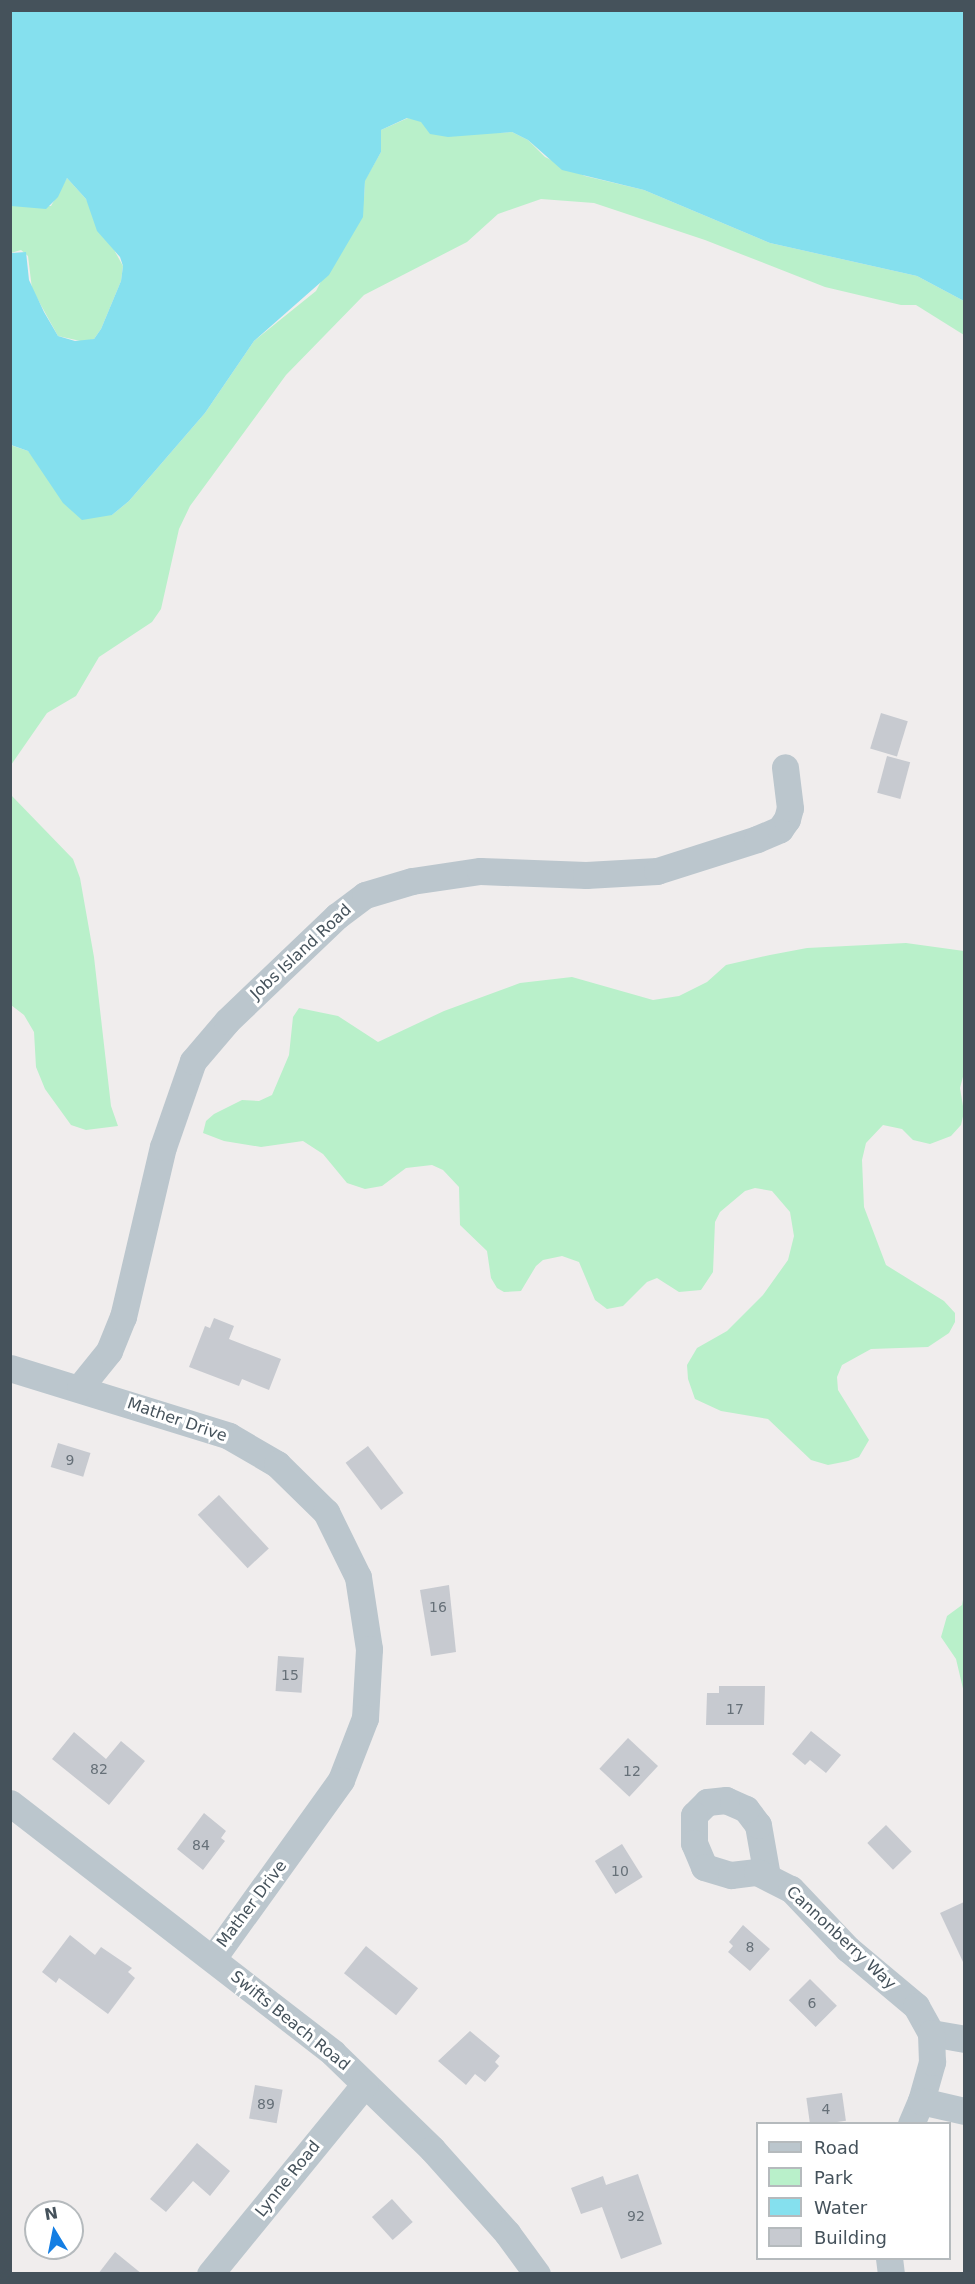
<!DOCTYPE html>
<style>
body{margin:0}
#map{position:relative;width:975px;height:2284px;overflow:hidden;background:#f0eded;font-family:"DejaVu Sans",sans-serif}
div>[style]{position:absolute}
.green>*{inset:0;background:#b9f0ca}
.water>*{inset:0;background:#85e0ee}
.building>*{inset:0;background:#c7cad0;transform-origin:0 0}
.minor>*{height:27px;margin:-13.5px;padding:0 13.5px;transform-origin:13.5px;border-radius:13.5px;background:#bbc6cd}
span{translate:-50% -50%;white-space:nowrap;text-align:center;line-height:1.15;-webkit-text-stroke:6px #fff;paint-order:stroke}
.number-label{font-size:14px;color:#667078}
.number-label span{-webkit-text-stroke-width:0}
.street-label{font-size:16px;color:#45525b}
.frame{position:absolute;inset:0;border:12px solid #45525b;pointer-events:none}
.legend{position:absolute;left:756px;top:2122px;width:195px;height:138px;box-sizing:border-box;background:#fff;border:2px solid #b5babd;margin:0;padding:8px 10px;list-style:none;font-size:18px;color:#45525b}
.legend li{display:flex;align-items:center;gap:12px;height:30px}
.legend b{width:30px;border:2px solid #b5babd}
.north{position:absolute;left:24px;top:2200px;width:60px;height:60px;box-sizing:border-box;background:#fff;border:2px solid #b5babd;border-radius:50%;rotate:350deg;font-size:16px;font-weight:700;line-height:24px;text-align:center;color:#45525b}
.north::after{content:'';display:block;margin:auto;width:21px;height:27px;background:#147ee3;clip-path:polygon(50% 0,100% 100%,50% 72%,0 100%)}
</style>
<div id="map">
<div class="green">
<div style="clip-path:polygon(408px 118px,496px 133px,512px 132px,528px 140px,545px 157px,585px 176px,644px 190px,770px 243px,917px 276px,964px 301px,964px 335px,916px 305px,901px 305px,825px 287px,705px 240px,594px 203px,541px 199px,498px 214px,467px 242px,364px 295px,286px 375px,190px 506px,179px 529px,161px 609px,152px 622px,99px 657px,76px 696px,47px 713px,11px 765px,10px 445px,28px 451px,44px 470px,112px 515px,129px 501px,205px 413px,254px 341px,316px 291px,364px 198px,365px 180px,381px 152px,381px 130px)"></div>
<div style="clip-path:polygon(67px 178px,86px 199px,123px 266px,121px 281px,101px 329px,94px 339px,85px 342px,58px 336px,32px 289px,28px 256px,21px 250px,11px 253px,10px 206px,51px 206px)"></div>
<div style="clip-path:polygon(11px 795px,73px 859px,80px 878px,94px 957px,111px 1106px,118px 1126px,86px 1130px,71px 1125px,45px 1089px,36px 1067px,34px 1032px,24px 1015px,11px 1005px)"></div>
<div style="clip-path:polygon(906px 943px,964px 951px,964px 1073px,960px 1088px,964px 1112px,961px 1125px,951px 1136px,930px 1144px,913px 1140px,902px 1129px,883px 1125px,866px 1143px,862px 1160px,864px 1207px,886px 1265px,944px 1301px,955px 1313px,955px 1322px,949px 1333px,928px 1347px,871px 1349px,842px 1365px,837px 1377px,838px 1390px,869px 1440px,859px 1457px,848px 1461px,828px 1465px,811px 1460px,768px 1419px,721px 1411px,695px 1399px,688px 1379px,687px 1365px,697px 1348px,727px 1331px,763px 1295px,788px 1260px,794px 1236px,790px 1212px,772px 1191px,755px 1188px,745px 1191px,720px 1212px,715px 1222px,713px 1272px,701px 1290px,679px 1292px,657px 1278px,647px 1282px,623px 1306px,607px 1309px,595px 1300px,579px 1262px,562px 1256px,543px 1260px,536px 1266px,521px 1291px,504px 1292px,497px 1288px,491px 1278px,487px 1251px,460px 1225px,459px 1187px,443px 1170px,432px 1165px,406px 1168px,382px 1186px,365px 1189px,347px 1183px,323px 1154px,303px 1141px,261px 1147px,224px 1141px,203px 1133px,206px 1121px,214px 1114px,242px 1100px,259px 1101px,272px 1095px,289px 1055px,293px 1017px,299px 1008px,338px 1016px,378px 1042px,444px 1011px,520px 983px,572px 977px,653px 1000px,679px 996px,707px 982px,726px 965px,770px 955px,807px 948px)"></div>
<div style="clip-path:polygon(964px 1594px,964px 1693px,956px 1659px,941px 1637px,947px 1616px,962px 1605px)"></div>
</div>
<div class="water">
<div style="clip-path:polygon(11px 10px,964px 11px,964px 301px,917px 276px,770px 243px,644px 190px,562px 170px,528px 140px,512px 132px,448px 137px,430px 134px,421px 122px,407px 118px,381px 130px,381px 152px,365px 181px,363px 217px,329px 275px,254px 341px,205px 413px,129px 501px,112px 515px,82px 520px,63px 503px,28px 451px,11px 445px,11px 253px,26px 252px,29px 280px,44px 312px,58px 336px,75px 341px,94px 339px,101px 329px,121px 281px,123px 266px,120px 257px,97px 231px,86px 199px,67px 178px,58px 197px,46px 209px,11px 206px)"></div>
</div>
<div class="building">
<div style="left:881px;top:713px;width:28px;height:37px;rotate:17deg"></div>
<div style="left:887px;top:756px;width:24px;height:38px;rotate:15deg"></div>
<div style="clip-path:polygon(214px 1318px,234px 1326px,229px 1339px,281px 1359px,269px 1390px,242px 1379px,239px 1386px,189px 1367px,205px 1326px,210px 1328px)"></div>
<div style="left:58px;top:1443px;width:34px;height:25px;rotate:17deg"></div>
<div style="left:368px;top:1446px;width:59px;height:28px;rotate:53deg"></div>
<div style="left:219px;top:1495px;width:73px;height:29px;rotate:47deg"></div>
<div style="clip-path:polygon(449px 1585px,456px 1652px,431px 1656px,420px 1590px)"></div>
<div style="left:278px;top:1656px;width:26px;height:35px;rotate:4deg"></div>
<div style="clip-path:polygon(719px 1686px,765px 1686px,764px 1725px,706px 1725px,707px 1693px,719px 1693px)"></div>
<div style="clip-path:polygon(811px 1731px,841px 1755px,826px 1773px,810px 1760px,805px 1765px,792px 1754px)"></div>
<div style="clip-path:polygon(74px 1732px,106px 1759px,121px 1741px,145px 1761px,109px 1805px,52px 1759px)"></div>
<div style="left:628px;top:1738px;width:41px;height:42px;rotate:43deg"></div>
<div style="clip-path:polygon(204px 1813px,226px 1831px,221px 1838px,225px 1841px,203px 1870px,177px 1849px)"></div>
<div style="left:886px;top:1825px;width:37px;height:26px;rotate:46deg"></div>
<div style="left:622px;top:1844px;width:39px;height:32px;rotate:58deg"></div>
<div style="clip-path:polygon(964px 1902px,964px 1964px,940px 1913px)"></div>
<div style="clip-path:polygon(743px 1925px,770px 1949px,750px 1971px,728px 1952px,733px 1946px,729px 1942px)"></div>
<div style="clip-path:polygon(70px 1935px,95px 1955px,101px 1947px,132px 1968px,128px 1972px,135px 1978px,108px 2014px,59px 1978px,56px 1983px,42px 1972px)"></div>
<div style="left:366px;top:1946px;width:67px;height:35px;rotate:39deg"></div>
<div style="left:810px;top:1979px;width:38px;height:30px;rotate:45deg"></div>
<div style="clip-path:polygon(470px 2031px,500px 2056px,495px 2062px,499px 2066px,485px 2082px,475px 2074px,466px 2085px,438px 2061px)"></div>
<div style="left:255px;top:2085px;width:28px;height:34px;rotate:10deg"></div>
<div style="left:842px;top:2093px;width:28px;height:36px;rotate:82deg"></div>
<div style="clip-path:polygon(197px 2143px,230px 2171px,210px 2196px,193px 2181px,166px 2212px,150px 2199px)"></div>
<div style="clip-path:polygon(638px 2174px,662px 2244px,621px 2259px,602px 2207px,581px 2214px,571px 2188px,603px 2176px,606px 2185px)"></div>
<div style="left:392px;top:2199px;width:31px;height:27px;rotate:48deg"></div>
<div style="clip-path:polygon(115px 2252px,142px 2274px,98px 2274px)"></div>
</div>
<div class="minor">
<div style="left:10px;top:1368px;width:229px;rotate:17.2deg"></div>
<div style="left:229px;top:1436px;width:56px;rotate:30.3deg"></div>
<div style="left:277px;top:1464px;width:69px;rotate:44.4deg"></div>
<div style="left:326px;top:1512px;width:72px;rotate:63.8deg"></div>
<div style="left:358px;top:1577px;width:73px;rotate:81.3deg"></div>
<div style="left:369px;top:1649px;width:69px;rotate:93.3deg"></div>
<div style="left:365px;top:1718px;width:66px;rotate:111.2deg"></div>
<div style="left:341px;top:1780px;width:219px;rotate:125.7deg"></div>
<div style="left:80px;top:1387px;width:46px;rotate:-51.1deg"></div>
<div style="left:109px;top:1351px;width:37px;rotate:-68deg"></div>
<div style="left:123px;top:1317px;width:175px;rotate:-76.8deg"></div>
<div style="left:163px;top:1147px;width:91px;rotate:-70.8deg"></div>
<div style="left:193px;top:1061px;width:52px;rotate:-49.6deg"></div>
<div style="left:227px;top:1021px;width:152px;rotate:-43.7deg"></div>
<div style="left:337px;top:916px;width:35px;rotate:-37deg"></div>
<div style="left:365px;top:895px;width:49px;rotate:-16.6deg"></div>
<div style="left:412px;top:881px;width:69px;rotate:-8.4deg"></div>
<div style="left:480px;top:871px;width:106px;rotate:2.2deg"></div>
<div style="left:586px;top:875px;width:71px;rotate:-3.2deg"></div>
<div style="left:657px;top:871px;width:105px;rotate:-17.7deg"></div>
<div style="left:757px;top:839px;width:25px;rotate:-23deg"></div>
<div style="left:780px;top:829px;width:12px;rotate:-55deg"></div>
<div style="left:787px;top:819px;width:11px;rotate:-75deg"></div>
<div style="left:790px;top:808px;width:41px;rotate:-97deg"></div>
<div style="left:10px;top:1803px;width:408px;rotate:37.7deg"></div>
<div style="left:333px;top:2053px;width:138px;rotate:44.1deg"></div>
<div style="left:432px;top:2149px;width:113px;rotate:48.2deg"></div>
<div style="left:507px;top:2233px;width:51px;rotate:53.8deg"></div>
<div style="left:767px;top:1876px;width:52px;rotate:-100deg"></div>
<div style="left:758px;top:1825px;width:20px;rotate:-127deg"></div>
<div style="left:746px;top:1809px;width:22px;rotate:-156deg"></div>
<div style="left:726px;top:1800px;width:19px;rotate:174deg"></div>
<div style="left:707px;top:1802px;width:18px;rotate:135deg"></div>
<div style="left:694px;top:1815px;width:28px;rotate:90deg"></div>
<div style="left:694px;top:1843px;width:26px;rotate:67deg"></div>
<div style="left:704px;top:1867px;width:28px;rotate:17deg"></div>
<div style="left:731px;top:1875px;width:26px;rotate:-7deg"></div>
<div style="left:757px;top:1872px;width:38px;rotate:27deg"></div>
<div style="left:791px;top:1889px;width:83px;rotate:46.5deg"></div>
<div style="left:848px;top:1949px;width:89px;rotate:40deg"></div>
<div style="left:916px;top:2006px;width:31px;rotate:61deg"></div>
<div style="left:931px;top:2033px;width:34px;rotate:10deg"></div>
<div style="left:921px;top:2101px;width:41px;rotate:-74.2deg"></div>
<div style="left:932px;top:2062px;width:29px;rotate:-92deg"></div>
<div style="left:911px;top:2124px;width:25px;rotate:-67deg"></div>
<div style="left:921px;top:2101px;width:44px;rotate:13.1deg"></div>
<div style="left:889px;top:2258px;width:16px;rotate:83deg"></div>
<div style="left:210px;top:2274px;width:245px;rotate:-50.8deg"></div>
</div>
<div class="number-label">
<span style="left:70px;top:1460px">9</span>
<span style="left:438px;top:1607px">16</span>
<span style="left:290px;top:1675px">15</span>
<span style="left:735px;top:1709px">17</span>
<span style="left:99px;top:1769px">82</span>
<span style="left:632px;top:1771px">12</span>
<span style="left:201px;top:1845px">84</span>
<span style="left:620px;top:1871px">10</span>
<span style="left:750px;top:1947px">8</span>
<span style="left:812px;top:2003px">6</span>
<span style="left:266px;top:2104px">89</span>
<span style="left:826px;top:2109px">4</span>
<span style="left:636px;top:2216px">92</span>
</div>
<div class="street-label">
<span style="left:301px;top:952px;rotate:-43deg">Jobs Island Road</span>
<span style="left:177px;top:1420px;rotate:19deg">Mather Drive</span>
<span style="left:252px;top:1904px;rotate:-53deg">Mather Drive</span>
<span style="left:841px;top:1938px;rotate:43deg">Cannonberry Way</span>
<span style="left:290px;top:2021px;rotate:39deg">Swifts Beach Road</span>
<span style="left:288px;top:2179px;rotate:-51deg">Lynne Road</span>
</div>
<div class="frame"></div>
<ul class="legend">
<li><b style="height:8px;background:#bbc6cd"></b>Road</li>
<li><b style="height:16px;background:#b9f0ca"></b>Park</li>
<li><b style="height:16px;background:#85e0ee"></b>Water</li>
<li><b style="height:16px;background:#c7cad0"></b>Building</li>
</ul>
<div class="north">N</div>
</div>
